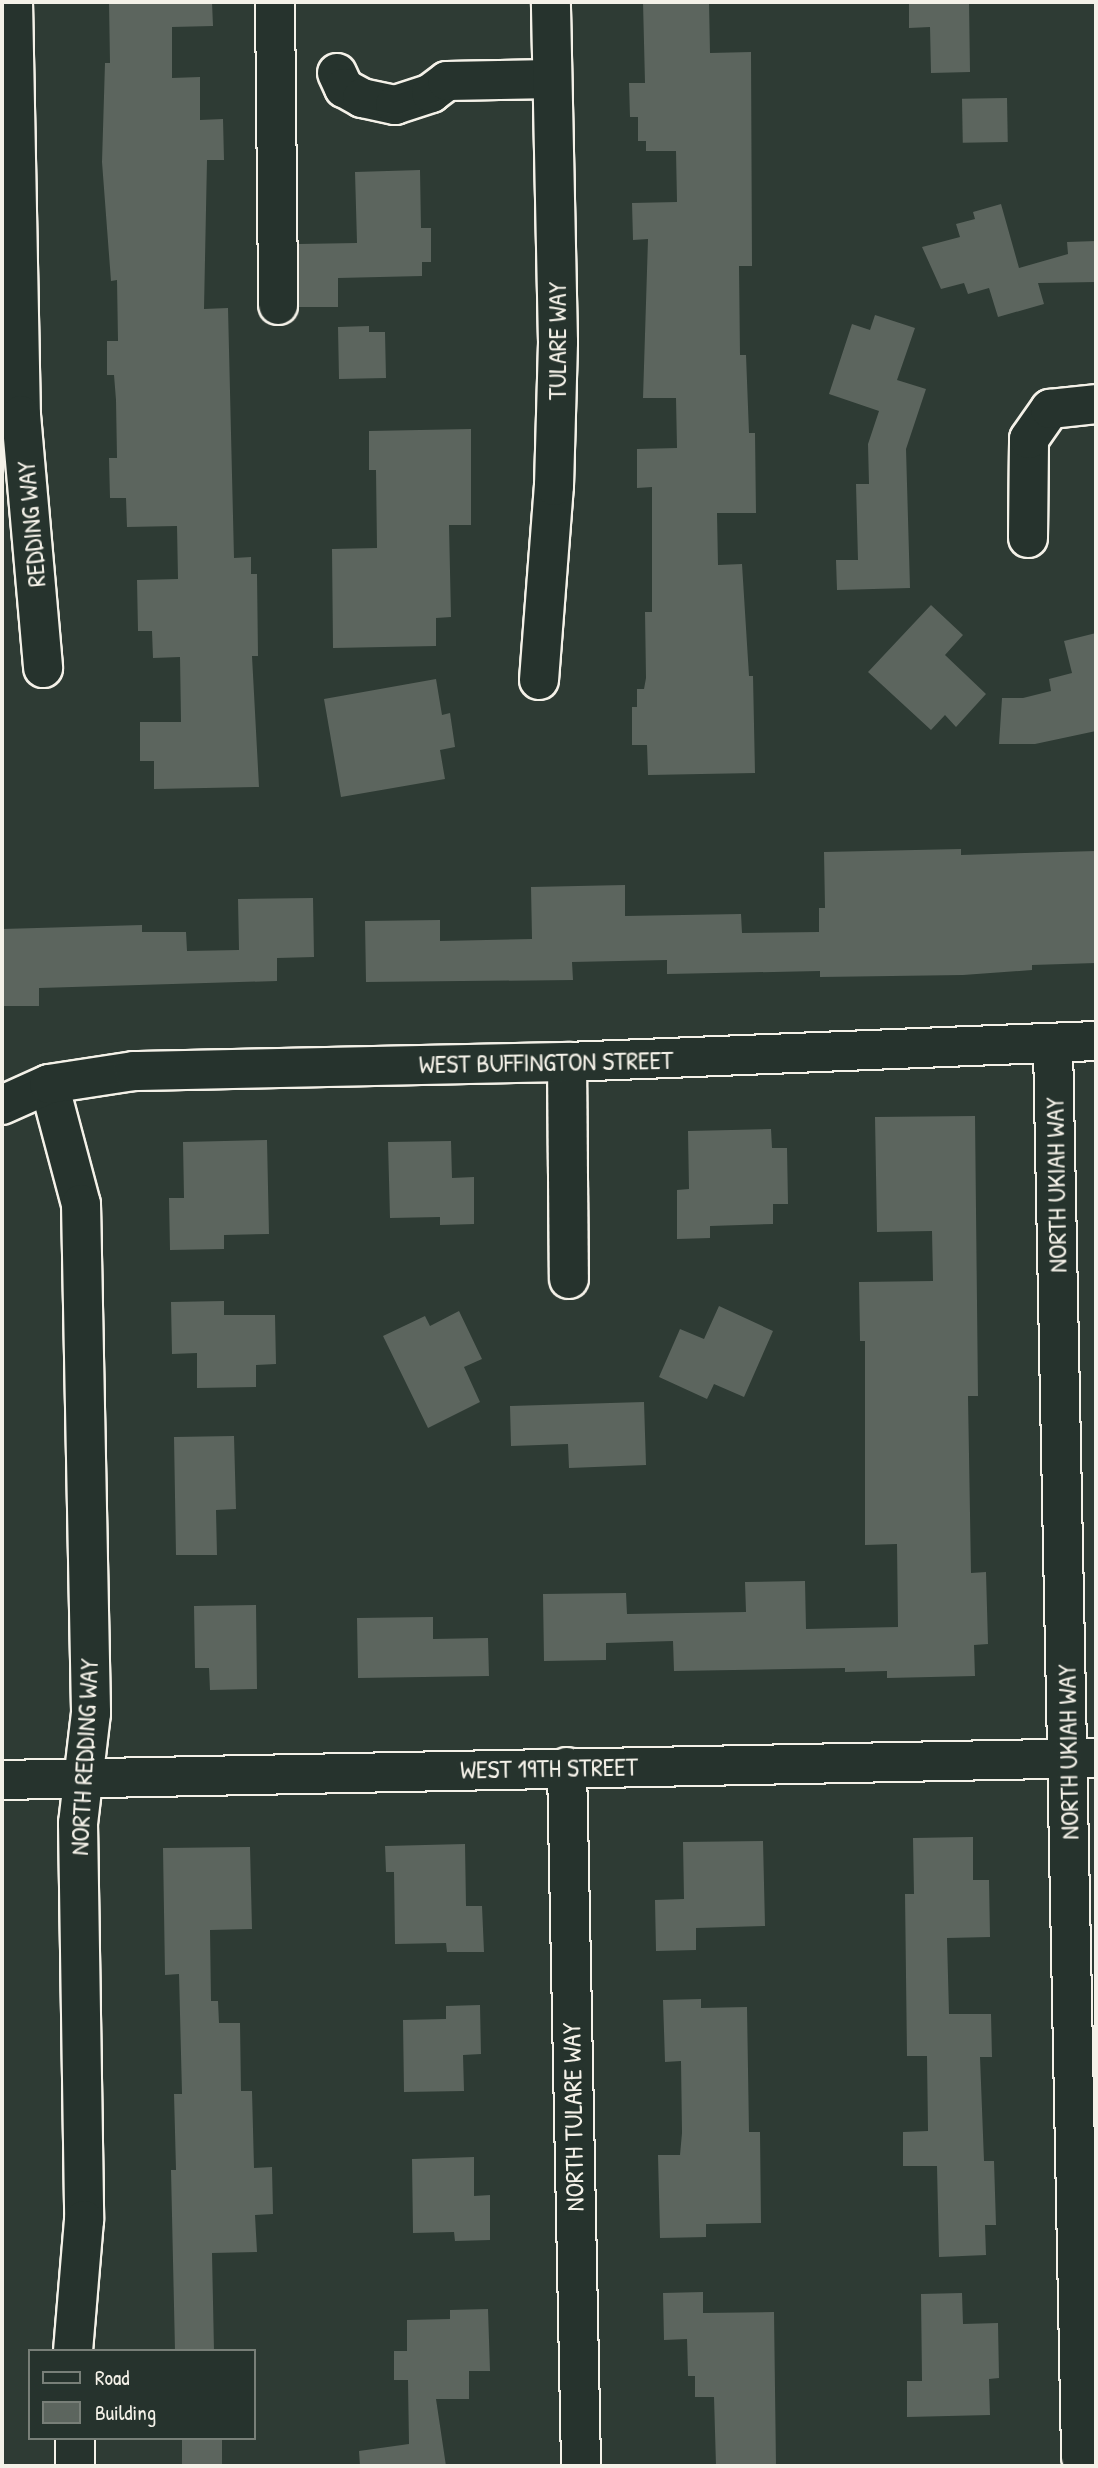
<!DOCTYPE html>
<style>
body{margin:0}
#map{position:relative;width:1098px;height:2468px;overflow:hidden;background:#2e3b34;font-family:"Patrick Hand",sans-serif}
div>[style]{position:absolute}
.building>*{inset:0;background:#5c655e;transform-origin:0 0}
.roads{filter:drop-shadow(2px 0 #f4f1e8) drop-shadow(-2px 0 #f4f1e8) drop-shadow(0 2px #f4f1e8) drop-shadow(0 -2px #f4f1e8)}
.minor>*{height:38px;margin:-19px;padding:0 19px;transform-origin:19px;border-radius:19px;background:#26332d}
.major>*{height:38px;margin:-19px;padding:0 19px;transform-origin:19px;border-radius:19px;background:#26332d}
span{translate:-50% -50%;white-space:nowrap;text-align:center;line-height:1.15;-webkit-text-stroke:6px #26332d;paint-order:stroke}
.street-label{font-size:26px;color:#f4f1e8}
.frame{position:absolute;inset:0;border:4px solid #f4f1e8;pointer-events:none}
.legend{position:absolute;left:28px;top:2349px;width:228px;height:91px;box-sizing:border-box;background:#26332d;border:2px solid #787f78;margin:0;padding:9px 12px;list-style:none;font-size:21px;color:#f4f1e8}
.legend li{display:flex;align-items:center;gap:14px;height:35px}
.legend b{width:35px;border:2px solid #787f78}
</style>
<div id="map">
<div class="building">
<div style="clip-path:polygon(109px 2px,212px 2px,213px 26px,172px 27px,172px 78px,200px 77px,200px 120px,223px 119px,224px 160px,207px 160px,204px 309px,228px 308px,234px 558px,251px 557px,251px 574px,257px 574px,258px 656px,252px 656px,259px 787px,154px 789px,154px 761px,140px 761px,140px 722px,181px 722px,180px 657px,153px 658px,152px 631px,138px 631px,137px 580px,178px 579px,177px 526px,127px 527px,126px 498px,110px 498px,109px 458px,117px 458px,116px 400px,114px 375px,107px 375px,107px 341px,118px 341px,117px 280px,111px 281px,102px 162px,105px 63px,110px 63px)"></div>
<div style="clip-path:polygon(643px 2px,709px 2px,710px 53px,751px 52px,752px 266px,739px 266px,740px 355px,746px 355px,749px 433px,755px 433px,756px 513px,717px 513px,718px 565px,742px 564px,749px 676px,753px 676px,755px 773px,648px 775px,647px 745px,632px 745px,632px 707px,637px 707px,637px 689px,644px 689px,646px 678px,645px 612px,652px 612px,652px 487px,637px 488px,637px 449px,677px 448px,676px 398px,643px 398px,648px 239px,633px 240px,632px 203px,677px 202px,676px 151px,646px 151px,646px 141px,638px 141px,638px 117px,630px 117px,629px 83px,645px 83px)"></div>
<div style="clip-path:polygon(909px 2px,969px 2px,970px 72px,931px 73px,930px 27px,909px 28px)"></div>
<div style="left:1007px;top:98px;width:44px;height:45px;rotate:89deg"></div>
<div style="clip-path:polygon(420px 170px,421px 228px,431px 228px,431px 262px,422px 262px,422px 276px,338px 278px,338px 307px,299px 307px,299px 244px,357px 243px,355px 172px)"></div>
<div style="clip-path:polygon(1001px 204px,1019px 268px,1068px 254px,1067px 242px,1096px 241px,1096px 282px,1038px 283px,1044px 304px,998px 317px,989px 288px,968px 294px,964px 283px,941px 289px,922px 247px,960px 237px,956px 224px,975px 219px,973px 212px)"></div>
<div style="clip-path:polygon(875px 315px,915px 328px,897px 380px,926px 389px,906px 449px,910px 588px,837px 590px,836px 560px,858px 560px,856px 484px,869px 484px,868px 444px,879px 411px,829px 394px,852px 324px,870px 330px)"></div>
<div style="clip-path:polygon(369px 326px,369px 332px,385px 332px,386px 378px,339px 379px,338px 327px)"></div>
<div style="clip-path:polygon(471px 429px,471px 525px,449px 525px,451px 617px,436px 618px,436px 646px,333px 648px,332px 549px,377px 548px,376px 470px,369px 470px,369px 431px)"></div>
<div style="clip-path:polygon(931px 605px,963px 635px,945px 655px,986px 694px,956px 727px,945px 715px,931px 730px,868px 672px)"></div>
<div style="clip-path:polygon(1096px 633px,1096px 731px,1035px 744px,999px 744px,1002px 698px,1023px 698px,1051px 691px,1049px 679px,1072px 673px,1064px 641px)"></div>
<div style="clip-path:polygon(436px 679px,442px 715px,450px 713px,455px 747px,440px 750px,445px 779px,341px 797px,324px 699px)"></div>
<div style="clip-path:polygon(961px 849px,961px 855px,1096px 851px,1096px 963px,1032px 965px,1032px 970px,963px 975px,820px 977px,820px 971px,667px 974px,667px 960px,572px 962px,573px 980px,366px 982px,365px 921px,440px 920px,440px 941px,532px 939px,531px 887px,625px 885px,625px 916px,741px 914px,742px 933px,819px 932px,819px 908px,825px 908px,824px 852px)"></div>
<div style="clip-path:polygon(313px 898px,314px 957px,277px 958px,277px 981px,39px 988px,39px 1006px,2px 1006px,2px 929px,142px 925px,142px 932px,186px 932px,187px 951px,239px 950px,238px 899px)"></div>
<div style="clip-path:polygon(975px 1116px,978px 1396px,968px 1396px,971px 1573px,986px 1572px,988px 1644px,974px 1645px,975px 1676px,887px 1678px,887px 1671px,845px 1672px,845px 1668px,674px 1671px,673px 1641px,606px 1643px,606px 1660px,544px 1661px,543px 1594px,626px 1593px,627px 1614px,746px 1612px,745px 1582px,805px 1581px,806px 1629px,898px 1627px,897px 1544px,865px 1545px,865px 1341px,860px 1341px,859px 1282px,933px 1281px,932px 1231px,877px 1232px,875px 1117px)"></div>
<div style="clip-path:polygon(771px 1129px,772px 1148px,787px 1148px,788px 1204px,773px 1204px,773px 1224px,710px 1226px,710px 1238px,677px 1239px,677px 1190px,689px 1189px,688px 1131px)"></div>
<div style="clip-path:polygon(267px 1140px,269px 1234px,224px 1235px,224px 1249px,170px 1250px,169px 1198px,184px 1198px,183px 1142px)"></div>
<div style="clip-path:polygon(451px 1141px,452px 1178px,474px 1177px,474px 1224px,440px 1225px,440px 1217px,390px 1218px,388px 1142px)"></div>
<div style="clip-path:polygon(224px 1301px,224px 1315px,275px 1315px,276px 1364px,256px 1365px,256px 1387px,197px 1388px,197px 1353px,172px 1354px,171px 1302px)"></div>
<div style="clip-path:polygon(719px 1306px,773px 1331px,744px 1397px,714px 1384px,707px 1399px,659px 1377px,680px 1329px,704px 1339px)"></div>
<div style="clip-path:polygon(459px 1311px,482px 1359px,464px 1367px,480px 1402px,428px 1428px,383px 1336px,425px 1316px,430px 1326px)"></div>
<div style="clip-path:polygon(644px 1402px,646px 1465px,569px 1468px,568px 1444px,511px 1446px,510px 1406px)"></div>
<div style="clip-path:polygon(234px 1436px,236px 1509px,216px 1510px,217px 1555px,176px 1555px,174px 1437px)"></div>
<div style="clip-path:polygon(256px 1605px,257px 1689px,210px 1690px,209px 1668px,195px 1668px,194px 1606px)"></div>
<div style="clip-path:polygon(433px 1617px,433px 1639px,488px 1638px,489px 1676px,358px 1678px,357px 1618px)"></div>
<div style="clip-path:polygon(973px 1837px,973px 1880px,989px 1880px,990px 1937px,947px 1938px,949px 2014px,991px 2014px,992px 2057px,980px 2057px,984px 2161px,994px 2161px,996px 2225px,985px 2225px,986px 2255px,939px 2257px,937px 2166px,903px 2166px,903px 2132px,928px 2131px,927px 2056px,907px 2056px,905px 1894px,914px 1894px,913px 1838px)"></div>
<div style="clip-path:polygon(763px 1841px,765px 1926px,696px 1928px,696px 1950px,656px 1951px,655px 1900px,684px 1899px,683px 1842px)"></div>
<div style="clip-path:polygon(465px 1844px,466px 1906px,482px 1906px,484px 1952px,447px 1952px,446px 1943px,395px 1944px,394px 1872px,386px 1872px,385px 1846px)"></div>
<div style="clip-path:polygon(250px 1847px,252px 1929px,210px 1930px,211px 2001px,218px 2001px,219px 2023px,240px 2023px,241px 2091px,252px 2091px,254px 2168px,272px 2167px,273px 2214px,255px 2215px,257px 2252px,212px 2253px,214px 2351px,175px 2351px,171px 2170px,176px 2170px,174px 2094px,182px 2094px,179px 1974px,165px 1975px,163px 1848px)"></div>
<div style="clip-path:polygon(701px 1999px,701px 2008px,747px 2007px,749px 2132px,760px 2132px,761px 2223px,706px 2224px,706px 2237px,660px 2238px,658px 2155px,680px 2155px,682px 2133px,681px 2061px,665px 2062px,663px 2000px)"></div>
<div style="clip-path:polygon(480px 2005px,481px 2054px,463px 2055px,464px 2091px,404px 2092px,403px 2020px,446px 2019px,446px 2006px)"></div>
<div style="clip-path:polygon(474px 2157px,474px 2196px,490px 2195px,490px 2240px,455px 2241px,454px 2232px,413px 2233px,412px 2159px)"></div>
<div style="clip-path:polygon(703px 2292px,703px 2313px,774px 2312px,776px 2466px,716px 2466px,714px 2397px,695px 2397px,695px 2376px,688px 2376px,687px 2339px,664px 2340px,663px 2293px)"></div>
<div style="clip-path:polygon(962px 2293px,963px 2324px,998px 2323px,999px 2378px,989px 2379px,990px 2415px,907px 2417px,907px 2381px,922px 2381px,921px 2294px)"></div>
<div style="clip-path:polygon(488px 2309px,490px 2371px,469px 2371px,469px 2399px,436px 2399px,446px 2466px,360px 2466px,359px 2451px,409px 2444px,408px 2380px,394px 2380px,394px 2351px,407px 2351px,407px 2320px,450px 2319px,450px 2310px)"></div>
<div style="left:182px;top:2438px;width:40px;height:28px"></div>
</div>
<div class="roads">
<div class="minor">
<div style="left:13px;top:2px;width:413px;rotate:88.9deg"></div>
<div style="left:21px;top:415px;width:254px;rotate:85deg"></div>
<div style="left:275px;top:2px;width:303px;rotate:89.4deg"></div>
<div style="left:337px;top:73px;width:17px;rotate:65deg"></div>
<div style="left:344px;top:88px;width:21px;rotate:29deg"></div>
<div style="left:362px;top:98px;width:34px;rotate:12deg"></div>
<div style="left:395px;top:105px;width:38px;rotate:-18deg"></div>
<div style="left:431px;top:93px;width:20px;rotate:-37deg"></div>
<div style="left:447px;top:81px;width:105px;rotate:-1.1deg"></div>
<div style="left:1028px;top:538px;width:99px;rotate:-89.4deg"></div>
<div style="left:1029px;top:439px;width:37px;rotate:-55deg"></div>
<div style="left:1050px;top:409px;width:46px;rotate:-6.2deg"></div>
<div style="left:539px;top:680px;width:195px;rotate:-85.6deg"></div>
<div style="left:554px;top:486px;width:144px;rotate:-88.4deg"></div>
<div style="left:558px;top:342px;width:340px;rotate:-91.2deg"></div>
<div style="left:1053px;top:1046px;width:1412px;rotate:88.86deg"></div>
<div style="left:567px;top:1062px;width:217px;rotate:89.5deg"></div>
<div style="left:49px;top:1084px;width:124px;rotate:75.1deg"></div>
<div style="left:81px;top:1204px;width:509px;rotate:88.87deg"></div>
<div style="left:91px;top:1713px;width:111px;rotate:96.7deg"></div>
<div style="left:78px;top:1823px;width:397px;rotate:89.1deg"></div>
<div style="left:84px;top:2220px;width:131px;rotate:94.8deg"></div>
<div style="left:2px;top:1105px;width:51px;rotate:-24.1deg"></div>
<div style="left:49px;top:1084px;width:86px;rotate:-8.7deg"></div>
<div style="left:134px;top:1071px;width:433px;rotate:-1.2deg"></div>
<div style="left:567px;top:1062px;width:529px;rotate:-2.27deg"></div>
<div style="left:567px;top:1767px;width:699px;rotate:88.85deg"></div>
<div style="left:75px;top:2438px;width:28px;rotate:90deg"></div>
</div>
<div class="major">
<div style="left:2px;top:1780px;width:1094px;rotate:-1.15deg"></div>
</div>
</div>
<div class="street-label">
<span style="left:557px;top:341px;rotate:-90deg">TULARE WAY</span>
<span style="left:31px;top:524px;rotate:-95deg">REDDING WAY</span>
<span style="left:546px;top:1062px;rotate:-1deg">WEST BUFFINGTON STREET</span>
<span style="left:1056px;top:1185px;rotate:-91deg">NORTH UKIAH WAY</span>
<span style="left:1068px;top:1752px;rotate:-91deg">NORTH UKIAH WAY</span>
<span style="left:84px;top:1757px;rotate:-87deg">NORTH REDDING WAY</span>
<span style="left:549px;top:1768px;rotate:-1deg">WEST 19TH STREET</span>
<span style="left:573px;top:2117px;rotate:-91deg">NORTH TULARE WAY</span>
</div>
<div class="frame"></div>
<ul class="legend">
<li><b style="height:9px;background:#26332d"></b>Road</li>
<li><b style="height:19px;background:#5c655e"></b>Building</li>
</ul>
</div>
